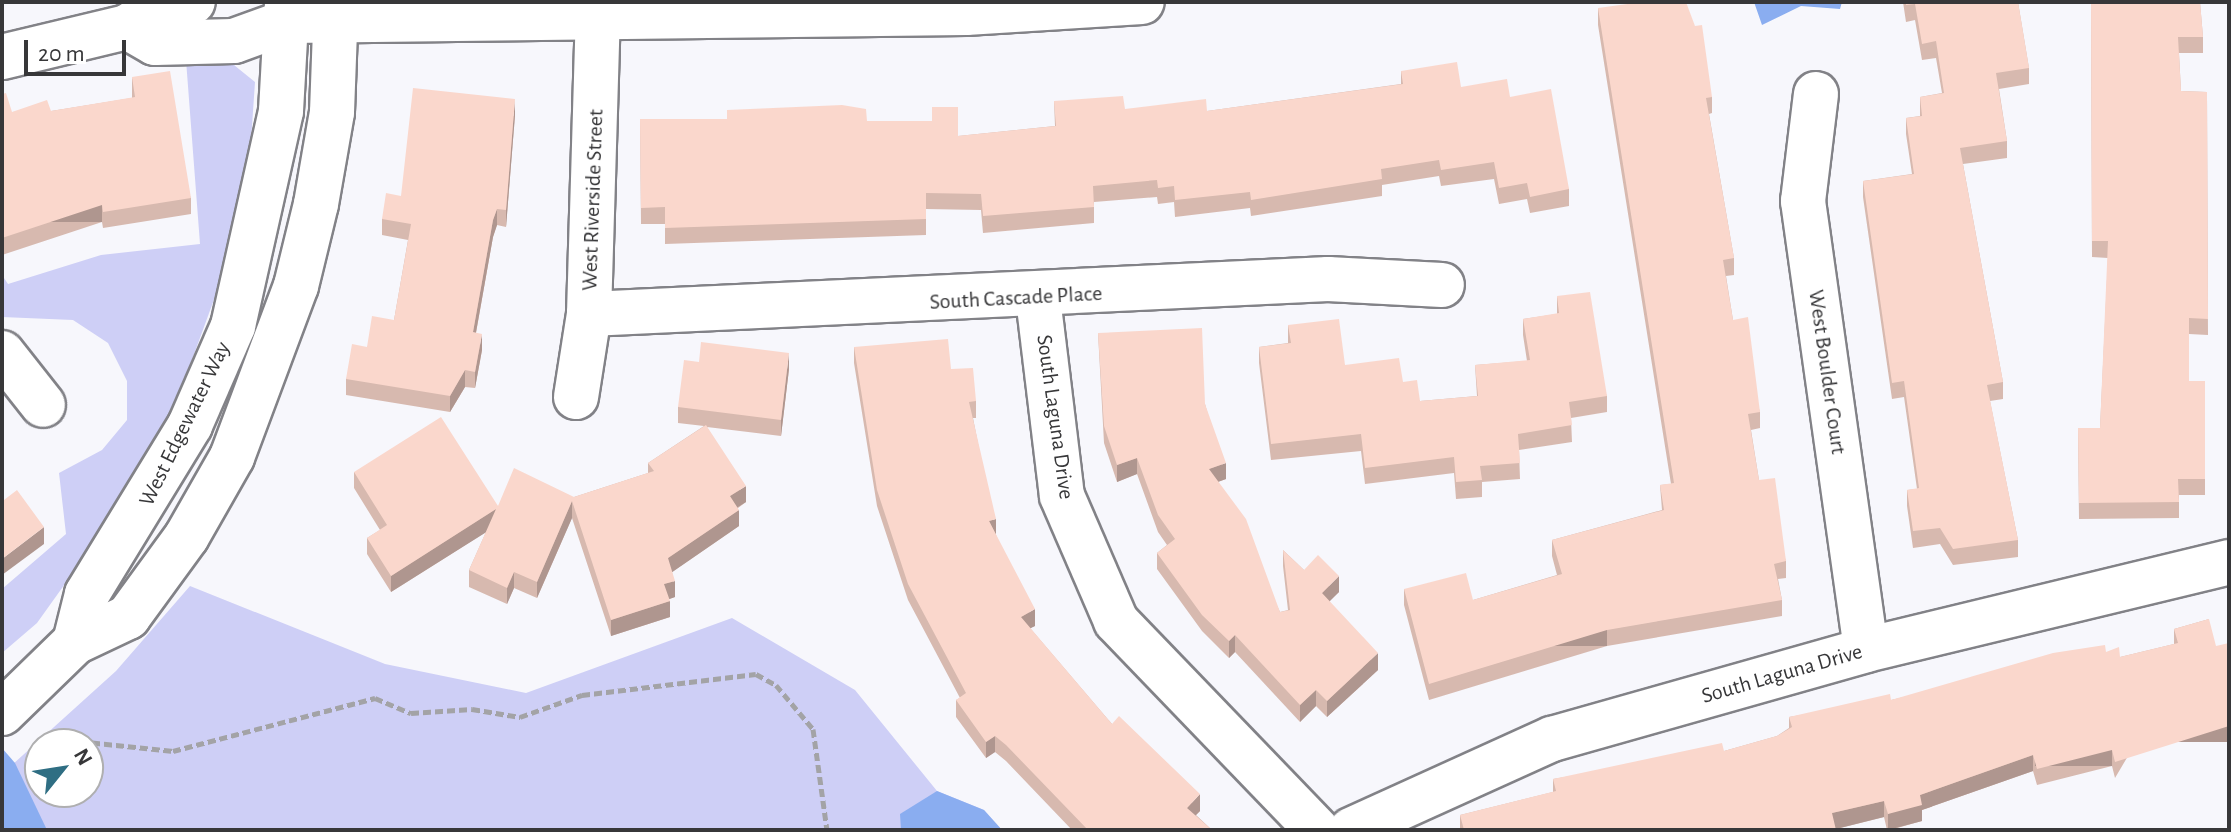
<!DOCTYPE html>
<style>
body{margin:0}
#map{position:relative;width:2231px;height:832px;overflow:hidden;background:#f7f7fc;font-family:"Alegreya Sans",sans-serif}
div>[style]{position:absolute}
.green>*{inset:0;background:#cecff6}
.water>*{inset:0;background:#8aadf0}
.path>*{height:5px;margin-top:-2.5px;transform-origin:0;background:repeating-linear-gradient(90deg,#a3a3a6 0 8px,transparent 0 12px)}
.roads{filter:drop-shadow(2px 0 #828287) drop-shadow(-2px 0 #828287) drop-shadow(0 2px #828287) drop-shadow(0 -2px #828287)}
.minor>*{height:44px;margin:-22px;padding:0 22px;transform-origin:22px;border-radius:22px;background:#fff}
.wall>*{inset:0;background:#d7b9af}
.shaded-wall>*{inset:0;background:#af968f;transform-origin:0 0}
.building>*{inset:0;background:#fad7cc}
span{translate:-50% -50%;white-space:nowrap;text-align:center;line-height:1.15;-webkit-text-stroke:7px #fff;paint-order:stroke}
.street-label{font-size:22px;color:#373739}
.frame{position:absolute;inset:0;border:4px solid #373739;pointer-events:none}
.north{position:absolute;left:24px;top:728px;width:80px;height:80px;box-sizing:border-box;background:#fff;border:2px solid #afafb0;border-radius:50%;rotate:60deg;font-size:22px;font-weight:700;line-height:32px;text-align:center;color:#373739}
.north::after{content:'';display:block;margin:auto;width:28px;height:36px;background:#2f6e83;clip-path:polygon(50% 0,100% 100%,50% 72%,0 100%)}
.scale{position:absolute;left:24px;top:40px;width:102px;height:36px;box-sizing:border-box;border:4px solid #373739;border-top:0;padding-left:10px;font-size:24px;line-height:28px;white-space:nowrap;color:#373739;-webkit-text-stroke:6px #fff;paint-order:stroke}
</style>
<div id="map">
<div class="green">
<div style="clip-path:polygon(186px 60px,229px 61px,255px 82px,249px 170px,231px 253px,170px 420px,130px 493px,37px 623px,2px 653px,2px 589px,66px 534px,59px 473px,102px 450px,127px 420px,127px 381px,108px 343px,73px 320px,2px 317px,2px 275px,8px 284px,101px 255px,200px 244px)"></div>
<div style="clip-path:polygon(evenodd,190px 586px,385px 664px,526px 693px,732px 618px,855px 690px,937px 791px,984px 810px,1002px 830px,2px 830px,2px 774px,116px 671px,190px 586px,40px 744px,88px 744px,88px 792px,40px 792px,40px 744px)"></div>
</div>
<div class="water">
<div style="clip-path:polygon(1754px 2px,1842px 2px,1840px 9px,1801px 6px,1762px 25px)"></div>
<div style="clip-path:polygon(2px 748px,15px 763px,47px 830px,2px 830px)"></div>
<div style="clip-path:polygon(937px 791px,984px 810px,1002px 830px,901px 830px,900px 814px)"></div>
</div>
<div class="path">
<div style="left:34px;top:744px;width:34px;rotate:-7deg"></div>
<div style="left:68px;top:740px;width:106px;rotate:6deg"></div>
<div style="left:173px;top:751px;width:209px;rotate:-14.7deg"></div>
<div style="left:375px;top:698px;width:39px;rotate:23deg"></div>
<div style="left:411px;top:713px;width:61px;rotate:-3.8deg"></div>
<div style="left:472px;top:709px;width:49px;rotate:9.5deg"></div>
<div style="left:520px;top:717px;width:66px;rotate:-19.5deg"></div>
<div style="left:582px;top:695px;width:175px;rotate:-6.9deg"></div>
<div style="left:756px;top:674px;width:23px;rotate:29deg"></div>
<div style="left:776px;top:685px;width:57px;rotate:49.9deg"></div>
<div style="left:813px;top:729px;width:102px;rotate:82.1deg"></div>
</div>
<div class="roads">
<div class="minor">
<div style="left:127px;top:27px;width:32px;rotate:30deg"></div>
<div style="left:155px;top:43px;width:79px;rotate:-1.5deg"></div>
<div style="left:234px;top:41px;width:59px;rotate:-20deg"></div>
<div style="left:289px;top:21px;width:677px;rotate:-0.68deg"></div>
<div style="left:966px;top:13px;width:176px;rotate:-3.6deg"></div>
<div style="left:2px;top:57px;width:129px;rotate:-13.5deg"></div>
<div style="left:127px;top:27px;width:38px;rotate:-33deg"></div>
<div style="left:159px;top:6px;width:34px;rotate:-7deg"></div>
<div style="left:1816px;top:94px;width:108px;rotate:96.9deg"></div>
<div style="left:1803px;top:201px;width:453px;rotate:82deg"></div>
<div style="left:1038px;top:298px;width:199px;rotate:83.1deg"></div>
<div style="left:1062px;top:496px;width:136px;rotate:66.6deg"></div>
<div style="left:1116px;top:621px;width:290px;rotate:46.1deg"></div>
<div style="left:589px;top:314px;width:740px;rotate:-2.71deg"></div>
<div style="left:1328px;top:279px;width:114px;rotate:3deg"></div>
<div style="left:2px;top:353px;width:66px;rotate:51.7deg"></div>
<div style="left:576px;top:397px;width:84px;rotate:-81.1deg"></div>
<div style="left:589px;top:314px;width:312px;rotate:-88.3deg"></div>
<div style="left:75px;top:642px;width:49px;rotate:-76deg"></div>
<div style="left:87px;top:594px;width:198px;rotate:-58.6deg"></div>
<div style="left:190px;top:425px;width:108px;rotate:-66.5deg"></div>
<div style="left:233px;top:326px;width:220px;rotate:-77.4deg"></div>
<div style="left:281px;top:111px;width:109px;rotate:-86.8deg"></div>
<div style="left:2px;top:713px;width:102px;rotate:-44.2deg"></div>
<div style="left:75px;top:642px;width:59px;rotate:-25.3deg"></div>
<div style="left:128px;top:617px;width:100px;rotate:-53.9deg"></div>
<div style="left:187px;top:536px;width:91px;rotate:-60.3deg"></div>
<div style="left:232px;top:457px;width:183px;rotate:-69.5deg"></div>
<div style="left:296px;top:286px;width:84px;rotate:-76.3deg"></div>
<div style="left:316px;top:204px;width:93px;rotate:-80.1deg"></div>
<div style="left:332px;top:112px;width:110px;rotate:-87.9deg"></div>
<div style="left:1351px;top:830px;width:221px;rotate:-24.4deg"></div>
<div style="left:1552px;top:739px;width:326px;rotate:-15.8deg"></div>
<div style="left:1866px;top:650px;width:374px;rotate:-13.6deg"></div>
</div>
</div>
<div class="wall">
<div style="clip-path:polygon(1903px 2px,2018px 2px,2029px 68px,2029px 84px,1999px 89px,2007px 141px,2007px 158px,1963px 164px,2003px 382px,2003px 399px,1990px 401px,2018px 540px,2018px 557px,1953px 565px,1940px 544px,1913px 548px,1907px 506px,1907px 490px,1917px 489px,1904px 397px,1892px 399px,1863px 197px,1863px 181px,1912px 174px,1906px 134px,1906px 118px,1920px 116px,1920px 97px,1942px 93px,1936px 58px,1922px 60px,1915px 20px,1906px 22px)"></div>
<div style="clip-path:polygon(2091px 2px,2200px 2px,2203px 37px,2203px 53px,2179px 53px,2181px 91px,2207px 92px,2208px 335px,2189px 334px,2189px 381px,2205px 381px,2205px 495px,2179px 495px,2179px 518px,2079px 519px,2078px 428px,2100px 428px,2108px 258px,2092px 257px)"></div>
<div style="clip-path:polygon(1598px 8px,1712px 97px,1712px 113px,1709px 114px,1734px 258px,1734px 275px,1726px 276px,1733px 320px,1760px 412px,1760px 428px,1751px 430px,1759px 480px,1786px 561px,1786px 578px,1778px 579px,1782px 600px,1782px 616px,1607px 646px,1429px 700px,1404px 605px,1404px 589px,1473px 600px,1557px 575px,1552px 556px,1552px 540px,1662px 510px,1660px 485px,1671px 484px,1598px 25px)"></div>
<div style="clip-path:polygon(1401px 71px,1461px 87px,1510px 97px,1569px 189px,1569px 206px,1530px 213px,1527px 199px,1499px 204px,1494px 179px,1441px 186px,1439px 176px,1382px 185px,1382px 196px,1251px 216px,1250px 208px,1175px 217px,1174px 202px,1158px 204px,1157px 197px,1094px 202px,1094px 223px,983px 233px,981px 210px,926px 209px,926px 235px,665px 244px,665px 224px,641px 224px,640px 119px,958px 136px,1055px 126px,1054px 101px,1125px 109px,1207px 111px,1401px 84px)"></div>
<div style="clip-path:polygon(132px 77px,191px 198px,191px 214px,103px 228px,102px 222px,2px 255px,12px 112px,51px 111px,132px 98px)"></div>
<div style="clip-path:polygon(515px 115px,506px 227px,497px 225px,493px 237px,476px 333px,482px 350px,475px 388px,465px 387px,450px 412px,346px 395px,346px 379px,367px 347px,394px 320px,408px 240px,382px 235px,382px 219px,401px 196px)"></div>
<div style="clip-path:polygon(1557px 296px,1607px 396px,1607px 412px,1571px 418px,1572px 442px,1519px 450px,1520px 479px,1482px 482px,1482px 497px,1456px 499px,1454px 473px,1365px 484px,1361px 451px,1271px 460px,1259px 363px,1259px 347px,1288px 343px,1288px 325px,1345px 365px,1403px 382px,1420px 401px,1477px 396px,1475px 365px,1527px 361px,1523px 335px,1523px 319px,1557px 314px)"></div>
<div style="clip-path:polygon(1098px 333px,1205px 404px,1226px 479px,1218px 482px,1280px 612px,1288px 610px,1283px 566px,1283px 550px,1304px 570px,1339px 592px,1329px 601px,1378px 670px,1327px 717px,1316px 706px,1300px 722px,1235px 652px,1229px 658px,1202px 631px,1157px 569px,1157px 553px,1167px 545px,1158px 532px,1137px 474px,1117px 482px,1104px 443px)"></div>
<div style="clip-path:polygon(854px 347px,951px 369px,976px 401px,976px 418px,973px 418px,996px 535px,1035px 626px,1030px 628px,1112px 724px,1200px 811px,1196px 815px,1212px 830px,1072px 830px,1006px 761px,995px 752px,986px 758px,956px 717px,956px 700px,960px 698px,908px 600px,877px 506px,854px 363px)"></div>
<div style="clip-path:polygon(789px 369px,781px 436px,707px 427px,746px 502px,738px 508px,739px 526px,672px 572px,675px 597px,669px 599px,670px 617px,611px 636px,572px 518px,537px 598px,514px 588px,507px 604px,469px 587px,469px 570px,486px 532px,391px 592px,367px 554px,367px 538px,380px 530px,354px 488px,354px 472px,498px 506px,574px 497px,648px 473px,648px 463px,704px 426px,678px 423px,678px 407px)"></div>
<div style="clip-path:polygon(2209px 619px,2115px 778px,2112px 766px,2037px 785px,2033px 771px,1922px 810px,1922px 821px,1890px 830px,1887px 830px,1884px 817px,1836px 829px,1836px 830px,1460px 830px,1460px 815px,1553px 792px,1553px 779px,1724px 751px,1777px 736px,1789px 728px,1789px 717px,1891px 700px,2106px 652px,2120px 657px,2174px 644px,2174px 629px)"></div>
</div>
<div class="shaded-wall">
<div style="clip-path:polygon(515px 99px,515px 115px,506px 227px,506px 210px)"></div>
<div style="left:102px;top:205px;width:17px;height:105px;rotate:90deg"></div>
<div style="clip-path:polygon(497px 209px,497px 225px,493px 237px,473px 349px,473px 332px,493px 220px)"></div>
<div style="clip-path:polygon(482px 334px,482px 350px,475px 388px,475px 372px)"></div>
<div style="clip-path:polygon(789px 353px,789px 369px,781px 436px,781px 420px)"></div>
<div style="clip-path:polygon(465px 370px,465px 387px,450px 412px,450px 396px)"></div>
<div style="clip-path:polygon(1137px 458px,1137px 474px,1117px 482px,1117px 465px)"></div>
<div style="clip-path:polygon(1226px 463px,1226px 479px,1209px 485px,1209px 469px)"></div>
<div style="clip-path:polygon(746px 486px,746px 502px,730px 512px,730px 496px)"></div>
<div style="clip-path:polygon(572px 501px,572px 518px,537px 598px,537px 582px)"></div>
<div style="clip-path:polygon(496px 509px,496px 526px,391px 592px,391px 576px)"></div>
<div style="clip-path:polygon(739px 510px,739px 526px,668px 575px,668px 558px)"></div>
<div style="clip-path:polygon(996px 519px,996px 535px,989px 521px)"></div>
<div style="clip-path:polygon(44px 527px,44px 544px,2px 575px,2px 559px)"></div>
<div style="clip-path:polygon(514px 572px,514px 588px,507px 604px,507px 588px)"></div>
<div style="clip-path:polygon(1339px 576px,1339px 592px,1322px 609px,1322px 593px)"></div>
<div style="clip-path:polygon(675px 581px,675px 597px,664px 601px,664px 584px)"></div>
<div style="clip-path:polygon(670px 601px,670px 617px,611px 636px,611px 620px)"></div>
<div style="clip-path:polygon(1035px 609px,1035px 626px,1021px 633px,1021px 617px)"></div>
<div style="left:1607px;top:630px;width:16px;height:186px;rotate:90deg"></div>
<div style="clip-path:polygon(1235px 635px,1235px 652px,1229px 658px,1229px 641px)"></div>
<div style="clip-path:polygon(1378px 653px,1378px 670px,1327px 717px,1327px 701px)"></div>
<div style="clip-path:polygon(1316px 690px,1316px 706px,1300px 722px,1300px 705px)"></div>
<div style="left:2229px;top:726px;width:16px;height:120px;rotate:90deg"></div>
<div style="clip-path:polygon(995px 736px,995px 752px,986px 758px,986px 742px)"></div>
<div style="left:2112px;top:750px;width:16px;height:77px;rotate:90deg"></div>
<div style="clip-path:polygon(2033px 755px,2033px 771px,1922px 810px,1922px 821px,1888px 830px,1888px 814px,1920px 795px)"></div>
<div style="clip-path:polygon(1200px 794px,1200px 811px,1187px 824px,1187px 808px)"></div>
<div style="clip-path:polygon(1884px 801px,1884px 817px,1832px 830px,1832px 813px)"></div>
</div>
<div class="building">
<div style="clip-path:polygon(1642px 2px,1686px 2px,1695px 26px,1702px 25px,1712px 97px,1706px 98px,1734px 258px,1723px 260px,1733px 320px,1748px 317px,1760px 412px,1748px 414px,1759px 480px,1775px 478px,1786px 561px,1774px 564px,1782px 600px,1607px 630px,1429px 684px,1404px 589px,1466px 573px,1473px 600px,1562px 574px,1552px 540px,1664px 510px,1660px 485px,1674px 483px,1598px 8px)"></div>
<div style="clip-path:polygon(1906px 2px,2018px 2px,2029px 68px,1996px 73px,2007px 141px,1960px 148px,2003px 382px,1987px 385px,2018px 540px,1953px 549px,1940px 528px,1913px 531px,1907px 490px,1919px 488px,1904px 381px,1892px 383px,1863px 181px,1914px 174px,1906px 118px,1922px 116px,1920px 97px,1944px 93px,1936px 41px,1922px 44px,1915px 4px,1906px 5px)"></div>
<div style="clip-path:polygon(2091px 2px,2200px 2px,2203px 37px,2178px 37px,2181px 91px,2207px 92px,2208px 319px,2189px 318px,2189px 381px,2205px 381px,2205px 479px,2178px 479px,2179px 502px,2079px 503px,2078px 428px,2100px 428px,2108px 241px,2092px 241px)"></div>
<div style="clip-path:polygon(1457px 62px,1461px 87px,1507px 79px,1510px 97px,1551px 89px,1569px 189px,1530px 197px,1527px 183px,1499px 188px,1494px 162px,1441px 170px,1439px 160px,1381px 169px,1382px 179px,1251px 200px,1250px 192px,1175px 200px,1174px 186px,1158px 188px,1157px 180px,1093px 186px,1094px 207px,983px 216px,981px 194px,926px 193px,926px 219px,665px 228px,665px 207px,641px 208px,640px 119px,727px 119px,727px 110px,842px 105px,866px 109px,867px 121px,932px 121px,932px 107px,958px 107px,958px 136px,1056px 126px,1054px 101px,1123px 96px,1125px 109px,1206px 99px,1207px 111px,1403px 84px,1401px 71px)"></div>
<div style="clip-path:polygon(170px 71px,191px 198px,103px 212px,102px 205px,2px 238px,2px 94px,6px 93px,12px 112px,47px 100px,51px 111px,135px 97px,132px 77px)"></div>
<div style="clip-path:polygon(413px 88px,515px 99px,506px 210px,497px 209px,493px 220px,473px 332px,482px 334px,475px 372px,465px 370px,450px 396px,346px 379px,352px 344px,367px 347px,372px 316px,394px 320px,411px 224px,382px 219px,386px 193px,401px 196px)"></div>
<div style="clip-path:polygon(1590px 292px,1607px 396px,1569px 402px,1572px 425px,1518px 434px,1520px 463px,1480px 466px,1482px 480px,1456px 482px,1454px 457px,1365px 468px,1361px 434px,1271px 444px,1259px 347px,1291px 343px,1288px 325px,1339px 319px,1345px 365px,1399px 358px,1403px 382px,1417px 380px,1420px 401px,1478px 396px,1475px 365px,1530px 360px,1523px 319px,1559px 313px,1557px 296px)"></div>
<div style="clip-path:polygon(1202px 328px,1205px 404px,1226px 463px,1209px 469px,1246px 519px,1280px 612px,1290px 610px,1283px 550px,1304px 570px,1318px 555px,1339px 576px,1322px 593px,1378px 653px,1327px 701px,1316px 690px,1300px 705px,1235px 635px,1229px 641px,1202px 615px,1157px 553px,1175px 539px,1158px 515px,1137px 458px,1117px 465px,1104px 426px,1098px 333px)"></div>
<div style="clip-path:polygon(948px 339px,951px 369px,973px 368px,976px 401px,969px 402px,996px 519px,989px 521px,1035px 609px,1021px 617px,1112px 724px,1119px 716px,1200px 794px,1187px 808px,1212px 830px,1088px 830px,1006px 745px,995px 736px,986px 742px,956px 700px,966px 693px,908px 584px,877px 490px,854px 347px)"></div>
<div style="clip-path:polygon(701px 342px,789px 353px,781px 420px,678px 407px,684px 360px,699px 362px)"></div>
<div style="clip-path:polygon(441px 417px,498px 506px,514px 468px,574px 497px,654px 471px,648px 463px,706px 425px,746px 486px,730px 496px,739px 510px,668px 558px,675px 581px,664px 584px,670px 601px,611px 620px,572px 501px,537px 582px,514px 572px,507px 588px,469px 570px,496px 509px,391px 576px,367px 538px,387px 525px,354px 472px)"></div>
<div style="clip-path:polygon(17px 490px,44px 527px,2px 559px,2px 497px,4px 500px)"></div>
<div style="clip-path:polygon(2209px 619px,2216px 646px,2229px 643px,2229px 726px,2115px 762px,2112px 750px,2037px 769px,2033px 755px,1920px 795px,1922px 805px,1888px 814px,1884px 801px,1832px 813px,1836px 830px,1464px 830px,1460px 815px,1556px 791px,1553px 779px,1722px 743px,1724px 751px,1777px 736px,1792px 727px,1789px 717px,1890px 694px,1891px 700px,2053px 653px,2105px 645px,2106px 652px,2119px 647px,2120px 657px,2178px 643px,2174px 629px)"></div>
</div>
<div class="street-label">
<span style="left:593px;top:200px;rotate:-88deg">West Riverside Street</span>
<span style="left:1016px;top:298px;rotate:-3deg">South Cascade Place</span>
<span style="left:1827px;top:372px;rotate:82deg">West Boulder Court</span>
<span style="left:1055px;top:417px;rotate:82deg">South Laguna Drive</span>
<span style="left:185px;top:424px;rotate:-64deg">West Edgewater Way</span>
<span style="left:1782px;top:674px;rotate:-16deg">South Laguna Drive</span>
</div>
<div class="frame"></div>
<div class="north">N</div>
<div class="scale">20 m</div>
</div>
